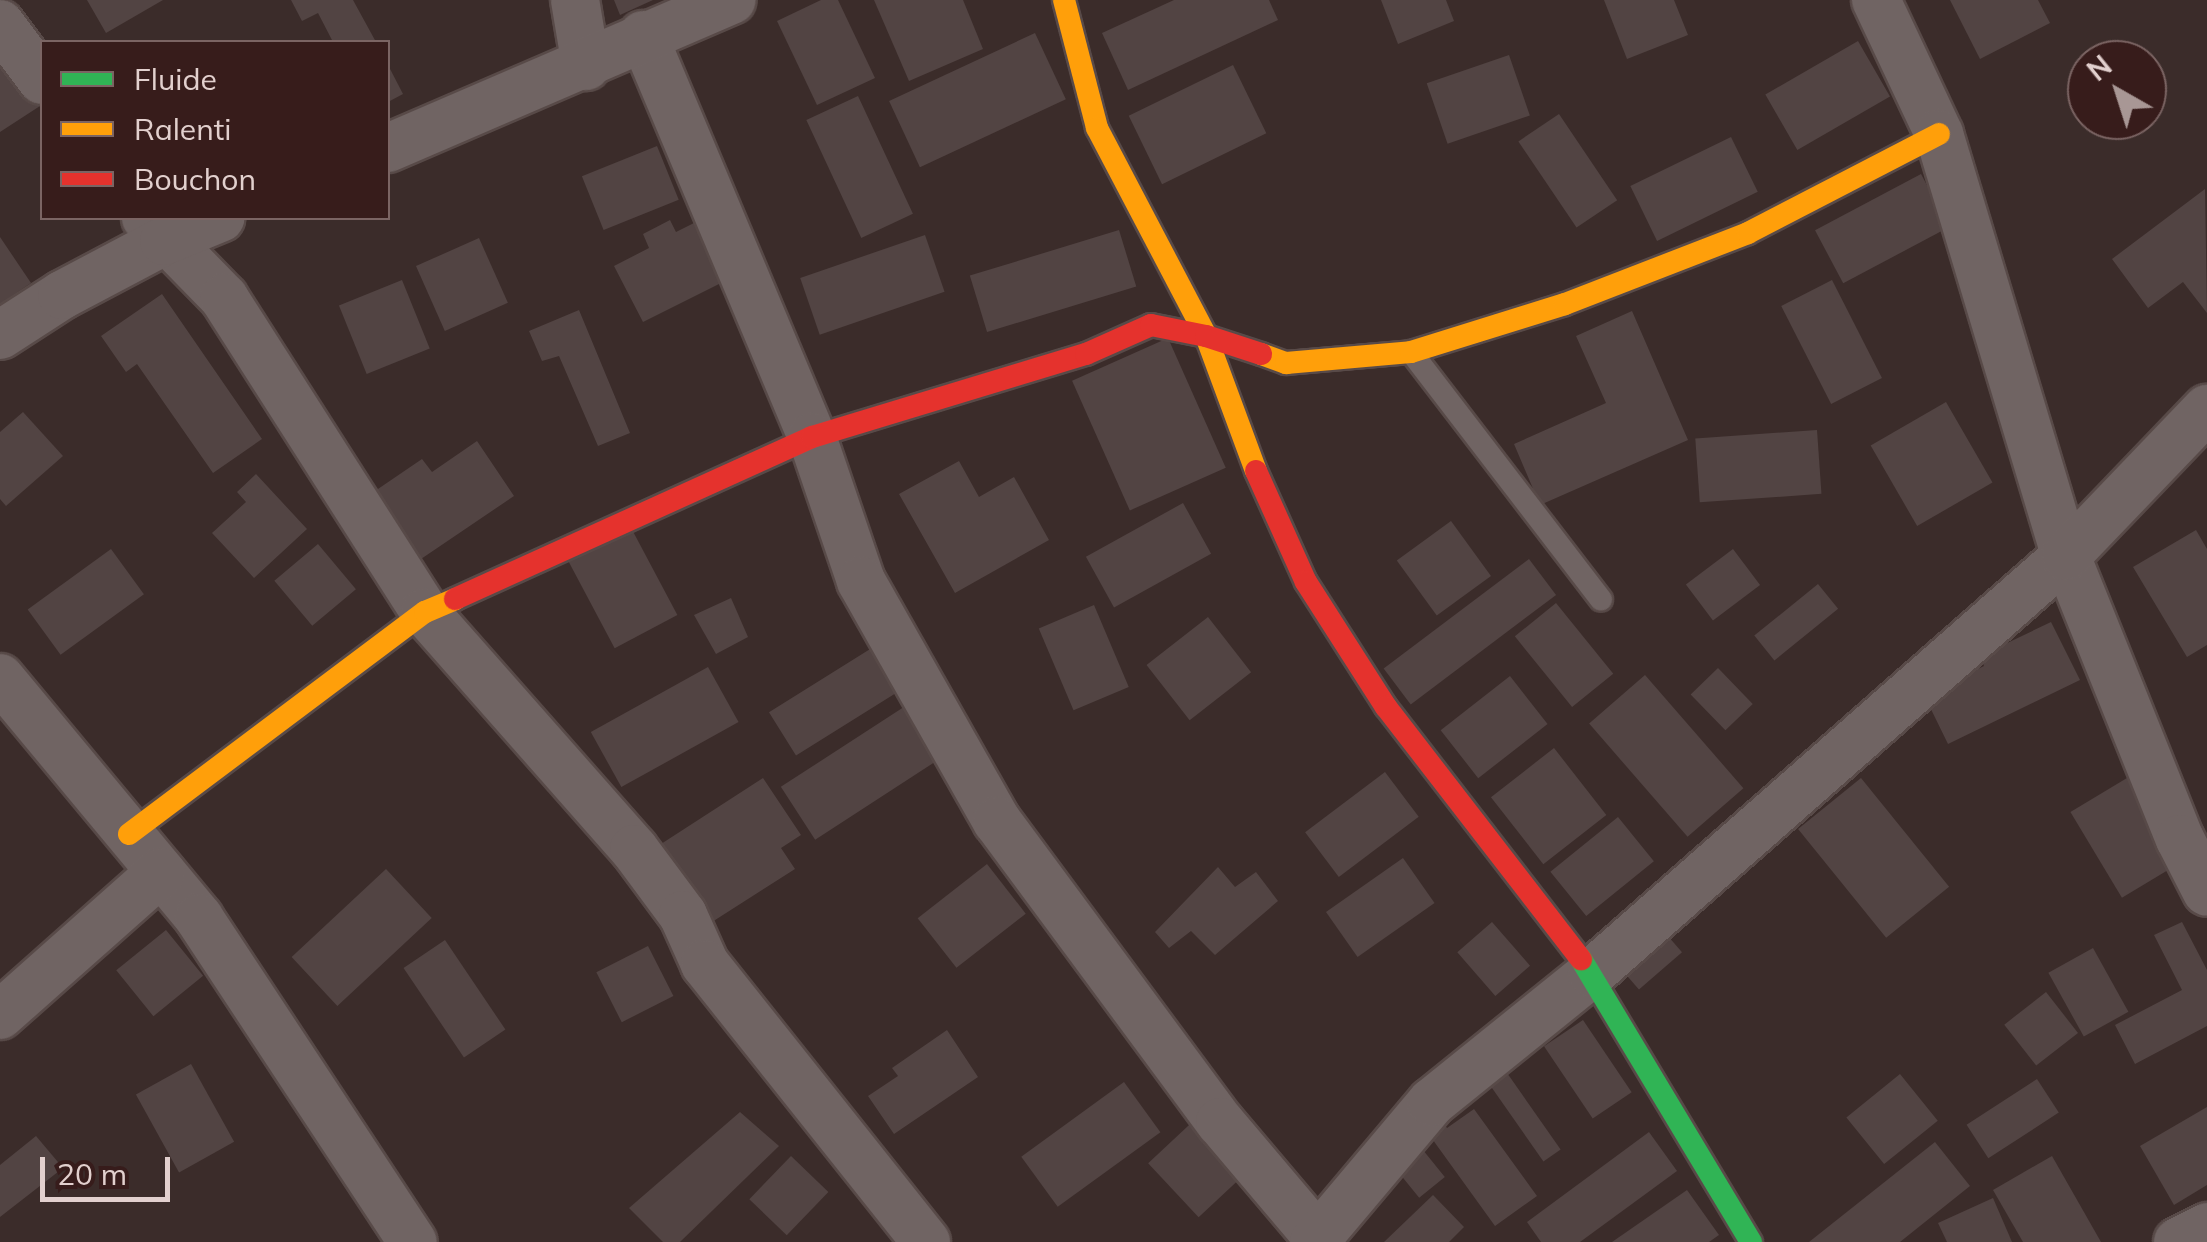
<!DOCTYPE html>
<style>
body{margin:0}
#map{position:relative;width:2207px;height:1242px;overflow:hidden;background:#3b2c2a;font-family:Mulish,sans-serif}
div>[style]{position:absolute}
.building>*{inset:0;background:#524443;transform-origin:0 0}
.roads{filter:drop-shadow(2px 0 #584a48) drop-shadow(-2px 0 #584a48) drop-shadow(0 2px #584a48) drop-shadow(0 -2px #584a48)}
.lane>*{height:22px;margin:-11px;padding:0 11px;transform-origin:11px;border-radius:11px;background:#706463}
.street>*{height:48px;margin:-24px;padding:0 24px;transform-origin:24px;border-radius:24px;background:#706463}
.fast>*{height:22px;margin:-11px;padding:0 11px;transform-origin:11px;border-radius:11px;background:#30b455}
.slow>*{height:22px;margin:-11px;padding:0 11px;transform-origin:11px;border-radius:11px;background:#ff9f0a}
.jam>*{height:22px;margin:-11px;padding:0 11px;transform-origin:11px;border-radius:11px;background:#e5322d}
span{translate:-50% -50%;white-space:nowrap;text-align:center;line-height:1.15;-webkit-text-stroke:9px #371c1b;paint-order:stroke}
.legend{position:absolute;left:40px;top:40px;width:350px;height:180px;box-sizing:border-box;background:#371c1b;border:2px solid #7b6463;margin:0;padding:12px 18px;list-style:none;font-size:30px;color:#e2d0ce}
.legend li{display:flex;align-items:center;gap:20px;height:50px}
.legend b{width:50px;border:2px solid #7b6463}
.north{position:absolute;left:2067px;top:40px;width:100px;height:100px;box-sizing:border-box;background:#371c1b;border:2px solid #7b6463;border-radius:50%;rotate:321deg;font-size:28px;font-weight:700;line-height:40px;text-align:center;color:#e2d0ce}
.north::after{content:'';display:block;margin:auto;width:35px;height:45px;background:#a89795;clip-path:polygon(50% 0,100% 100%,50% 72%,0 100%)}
.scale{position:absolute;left:40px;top:1157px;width:130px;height:45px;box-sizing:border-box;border:5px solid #e2d0ce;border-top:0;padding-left:12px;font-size:30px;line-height:35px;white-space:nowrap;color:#e2d0ce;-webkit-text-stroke:8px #371c1b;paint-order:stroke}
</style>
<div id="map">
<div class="building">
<div style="clip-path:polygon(87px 0,163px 0,106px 33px)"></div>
<div style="clip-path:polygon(291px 0,353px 0,376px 42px,333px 42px,318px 13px,302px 21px)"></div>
<div style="clip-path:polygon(614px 0,653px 0,620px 15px)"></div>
<div style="clip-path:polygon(821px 0,838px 0,875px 78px,817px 105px,777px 21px)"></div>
<div style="clip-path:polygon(874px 0,963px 0,983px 49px,909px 81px)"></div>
<div style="clip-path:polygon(1174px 0,1269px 0,1278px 20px,1128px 90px,1102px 33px)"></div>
<div style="clip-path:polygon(1381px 0,1446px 0,1454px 21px,1398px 44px)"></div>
<div style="clip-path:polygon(1604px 0,1674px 0,1688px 35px,1627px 59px)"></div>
<div style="clip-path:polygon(1950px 0,2038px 0,2050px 23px,1980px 59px)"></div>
<div style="left:1035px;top:33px;width:73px;height:161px;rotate:65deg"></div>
<div style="left:1858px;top:41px;width:64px;height:107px;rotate:60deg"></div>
<div style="left:1509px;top:55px;width:64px;height:87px;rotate:71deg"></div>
<div style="clip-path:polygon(9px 57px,40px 106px,0 132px,0 62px)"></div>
<div style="clip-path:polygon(388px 65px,403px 94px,388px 102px)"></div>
<div style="left:1233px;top:65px;width:76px;height:116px;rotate:64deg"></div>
<div style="left:858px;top:96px;width:130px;height:57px;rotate:65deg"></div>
<div style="left:1559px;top:114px;width:104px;height:49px;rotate:56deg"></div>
<div style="left:1731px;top:137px;width:61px;height:112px;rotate:64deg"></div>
<div style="left:657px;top:146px;width:58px;height:81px;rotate:68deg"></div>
<div style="left:1921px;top:174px;width:60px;height:120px;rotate:62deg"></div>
<div style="clip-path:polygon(2205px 189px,2207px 313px,2183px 282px,2148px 308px,2112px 259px)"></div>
<div style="clip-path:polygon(706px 217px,735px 276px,643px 322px,614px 266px,649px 248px,643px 234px,670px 220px,676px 232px)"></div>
<div style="left:1119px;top:230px;width:59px;height:156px;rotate:73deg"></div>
<div style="left:925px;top:235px;width:60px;height:132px;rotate:71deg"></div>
<div style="clip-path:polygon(0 237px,31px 283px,0 304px)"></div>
<div style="left:479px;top:238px;width:71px;height:69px;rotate:66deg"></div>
<div style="left:402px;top:280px;width:74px;height:68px;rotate:68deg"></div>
<div style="left:1832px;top:280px;width:110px;height:57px;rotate:63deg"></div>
<div style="clip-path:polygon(162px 294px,262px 439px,213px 473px,137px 364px,126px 372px,101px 336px)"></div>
<div style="clip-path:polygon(579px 310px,630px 433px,598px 446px,559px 356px,542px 361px,529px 331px)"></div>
<div style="clip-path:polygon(1632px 311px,1688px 440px,1540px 505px,1514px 444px,1606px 403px,1576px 336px)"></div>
<div style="left:1168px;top:338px;width:142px;height:105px;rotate:66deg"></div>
<div style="left:1946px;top:402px;width:93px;height:87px;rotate:60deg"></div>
<div style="clip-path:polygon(23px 412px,63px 456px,6px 506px,0 499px,0 432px)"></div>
<div style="left:1817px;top:430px;width:64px;height:122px;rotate:86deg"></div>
<div style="clip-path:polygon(477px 441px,514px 496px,421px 559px,375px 491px,422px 459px,432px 472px)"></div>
<div style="clip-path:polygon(959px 461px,979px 497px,1014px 477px,1049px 540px,955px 593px,899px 494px)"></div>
<div style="clip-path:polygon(256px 474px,307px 529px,254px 578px,212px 533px,246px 502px,237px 492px)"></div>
<div style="left:1183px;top:503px;width:58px;height:111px;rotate:61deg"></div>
<div style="left:1451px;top:521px;width:68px;height:67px;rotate:54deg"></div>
<div style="left:629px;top:524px;width:103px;height:71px;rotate:62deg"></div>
<div style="clip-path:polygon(2196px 530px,2207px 549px,2207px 645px,2187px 657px,2133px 567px)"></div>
<div style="left:318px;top:544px;width:59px;height:57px;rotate:50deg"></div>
<div style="left:111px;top:549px;width:56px;height:103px;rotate:54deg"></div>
<div style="left:1733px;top:549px;width:45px;height:59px;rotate:53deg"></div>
<div style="left:1529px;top:559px;width:45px;height:182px;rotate:53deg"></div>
<div style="left:1818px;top:584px;width:32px;height:82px;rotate:51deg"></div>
<div style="clip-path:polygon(731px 598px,748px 637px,716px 654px,694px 615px)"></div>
<div style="left:1556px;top:603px;width:91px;height:53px;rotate:51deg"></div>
<div style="left:1094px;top:605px;width:89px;height:60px;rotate:67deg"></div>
<div style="left:1208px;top:617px;width:70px;height:78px;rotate:52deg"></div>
<div style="clip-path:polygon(2051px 622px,2080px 680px,1948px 744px,1924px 695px,1984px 666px,1980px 656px)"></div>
<div style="left:875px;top:646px;width:51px;height:125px;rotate:58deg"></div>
<div style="left:708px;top:667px;width:63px;height:134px;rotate:61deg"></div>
<div style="left:1718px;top:668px;width:50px;height:38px;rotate:46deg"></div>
<div style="left:1645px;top:675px;width:150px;height:74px;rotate:49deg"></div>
<div style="left:1510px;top:676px;width:61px;height:88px;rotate:52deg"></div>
<div style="left:910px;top:703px;width:63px;height:154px;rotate:57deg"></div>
<div style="left:1554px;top:748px;width:85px;height:80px;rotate:52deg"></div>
<div style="left:1385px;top:772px;width:56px;height:100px;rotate:53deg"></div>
<div style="clip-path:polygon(763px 778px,801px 835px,781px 848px,795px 869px,712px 922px,661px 844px)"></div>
<div style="left:1861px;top:778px;width:140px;height:81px;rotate:51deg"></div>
<div style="left:2127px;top:778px;width:100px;height:66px;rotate:59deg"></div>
<div style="left:1618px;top:817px;width:57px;height:87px;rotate:51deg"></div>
<div style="left:1403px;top:858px;width:55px;height:94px;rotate:55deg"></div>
<div style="left:987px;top:864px;width:63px;height:88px;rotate:52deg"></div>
<div style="clip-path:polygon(1218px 867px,1235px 887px,1256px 872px,1278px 901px,1215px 955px,1191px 931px,1169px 948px,1155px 932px)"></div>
<div style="left:386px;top:869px;width:67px;height:129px;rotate:47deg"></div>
<div style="left:1492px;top:922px;width:58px;height:46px;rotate:49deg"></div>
<div style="clip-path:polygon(2182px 922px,2207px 970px,2207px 1026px,2135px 1064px,2115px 1025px,2182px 990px,2154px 935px)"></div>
<div style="left:1661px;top:928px;width:32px;height:57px;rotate:49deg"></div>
<div style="left:166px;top:930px;width:59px;height:64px;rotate:51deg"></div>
<div style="left:445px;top:940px;width:108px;height:50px;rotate:56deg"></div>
<div style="left:648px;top:946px;width:56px;height:58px;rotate:63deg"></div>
<div style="left:2093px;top:948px;width:73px;height:51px;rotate:61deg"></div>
<div style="left:2046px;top:992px;width:52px;height:53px;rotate:52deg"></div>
<div style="left:1583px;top:1020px;width:87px;height:47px;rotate:56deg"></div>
<div style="clip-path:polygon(947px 1030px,978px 1077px,894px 1134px,868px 1096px,898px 1076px,892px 1068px)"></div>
<div style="left:191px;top:1064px;width:89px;height:63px;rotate:61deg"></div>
<div style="left:1505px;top:1070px;width:97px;height:21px;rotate:55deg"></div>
<div style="left:1900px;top:1074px;width:60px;height:69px;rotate:51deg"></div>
<div style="left:2037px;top:1079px;width:40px;height:84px;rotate:57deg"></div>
<div style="left:1124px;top:1082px;width:62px;height:127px;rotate:54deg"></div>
<div style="clip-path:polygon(2207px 1107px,2207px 1185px,2174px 1205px,2140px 1146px)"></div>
<div style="clip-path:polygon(1474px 1109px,1537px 1196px,1495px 1226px,1425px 1129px,1440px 1118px,1447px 1128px)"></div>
<div style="clip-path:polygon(740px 1112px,779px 1146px,680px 1242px,663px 1242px,629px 1208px)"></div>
<div style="left:1203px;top:1112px;width:74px;height:75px;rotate:47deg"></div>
<div style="clip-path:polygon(1649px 1132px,1677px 1171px,1580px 1242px,1541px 1242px,1527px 1222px)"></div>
<div style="clip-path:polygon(36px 1136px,63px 1168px,0 1217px,0 1165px)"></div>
<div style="left:1414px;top:1139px;width:49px;height:33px;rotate:51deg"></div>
<div style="clip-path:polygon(1935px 1142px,1970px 1186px,1900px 1242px,1809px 1242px)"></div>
<div style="left:791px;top:1156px;width:52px;height:60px;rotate:44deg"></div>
<div style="clip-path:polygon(2052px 1156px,2101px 1242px,2023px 1242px,1993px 1190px)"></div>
<div style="clip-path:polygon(1687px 1190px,1719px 1235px,1709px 1242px,1612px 1242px)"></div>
<div style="clip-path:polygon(1433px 1195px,1464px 1227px,1449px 1242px,1384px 1242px)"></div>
<div style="clip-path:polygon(1993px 1198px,2012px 1242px,1947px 1242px,1938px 1223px)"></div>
</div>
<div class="roads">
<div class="lane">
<div style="left:1411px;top:352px;width:312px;rotate:52.5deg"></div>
</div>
<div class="street">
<div style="left:575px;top:0;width:67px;rotate:80.5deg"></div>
<div style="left:1876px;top:0;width:148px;rotate:64.8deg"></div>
<div style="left:1939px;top:134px;width:441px;rotate:73.3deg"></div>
<div style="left:2066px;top:556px;width:305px;rotate:68.1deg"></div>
<div style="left:2180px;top:839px;width:59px;rotate:63deg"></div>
<div style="left:0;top:24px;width:70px;rotate:53.1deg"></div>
<div style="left:643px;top:35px;width:436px;rotate:67.2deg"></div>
<div style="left:812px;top:437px;width:152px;rotate:71.2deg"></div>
<div style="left:861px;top:581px;width:276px;rotate:60.5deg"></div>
<div style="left:997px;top:821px;width:375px;rotate:53.5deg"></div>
<div style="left:1220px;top:1122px;width:152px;rotate:49.8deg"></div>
<div style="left:388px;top:148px;width:374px;rotate:-23.3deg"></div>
<div style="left:146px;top:218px;width:112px;rotate:45.7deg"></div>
<div style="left:224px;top:298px;width:373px;rotate:57.4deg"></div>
<div style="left:425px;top:612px;width:316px;rotate:48.6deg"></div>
<div style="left:634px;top:849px;width:82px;rotate:53.4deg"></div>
<div style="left:683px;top:915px;width:54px;rotate:65.8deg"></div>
<div style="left:705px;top:964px;width:355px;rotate:51.5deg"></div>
<div style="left:0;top:335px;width:74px;rotate:-32.8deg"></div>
<div style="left:62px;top:295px;width:115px;rotate:-27.9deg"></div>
<div style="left:164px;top:241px;width:61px;rotate:-22.3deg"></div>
<div style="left:0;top:678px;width:312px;rotate:50.3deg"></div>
<div style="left:199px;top:918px;width:388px;rotate:56.6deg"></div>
<div style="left:0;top:1015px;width:215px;rotate:-41.6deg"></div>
<div style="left:1314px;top:1242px;width:183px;rotate:-49.9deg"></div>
<div style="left:1432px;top:1102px;width:206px;rotate:-38.9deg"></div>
<div style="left:1592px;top:973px;width:631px;rotate:-41.34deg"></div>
<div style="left:2066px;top:556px;width:204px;rotate:-46.2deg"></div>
<div style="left:2178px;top:1242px;width:33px;rotate:-27deg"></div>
</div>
<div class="fast">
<div style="left:1581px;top:959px;width:330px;rotate:59deg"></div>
</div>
<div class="slow">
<div style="left:1064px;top:0;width:132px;rotate:75.5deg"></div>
<div style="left:1097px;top:128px;width:235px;rotate:62.3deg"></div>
<div style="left:1206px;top:336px;width:144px;rotate:69.7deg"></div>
<div style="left:1261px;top:354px;width:27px;rotate:20deg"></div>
<div style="left:1286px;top:363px;width:125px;rotate:-5deg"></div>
<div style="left:1411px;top:352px;width:161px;rotate:-17.3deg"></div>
<div style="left:1565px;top:304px;width:196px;rotate:-21.2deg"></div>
<div style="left:1748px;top:233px;width:215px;rotate:-27.4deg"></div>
<div style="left:129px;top:834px;width:370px;rotate:-36.9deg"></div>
<div style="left:425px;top:612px;width:33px;rotate:-23deg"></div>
</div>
<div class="jam">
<div style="left:1256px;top:471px;width:122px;rotate:65.8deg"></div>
<div style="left:1306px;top:582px;width:148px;rotate:57.4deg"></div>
<div style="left:1386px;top:707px;width:319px;rotate:52.3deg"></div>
<div style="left:455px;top:599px;width:392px;rotate:-24.4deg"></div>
<div style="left:812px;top:437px;width:286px;rotate:-16.9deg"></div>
<div style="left:1086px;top:354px;width:71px;rotate:-24deg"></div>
<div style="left:1151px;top:325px;width:56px;rotate:11.3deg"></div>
<div style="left:1206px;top:336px;width:58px;rotate:18.1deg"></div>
</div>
</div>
<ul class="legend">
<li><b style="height:12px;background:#30b455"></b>Fluide</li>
<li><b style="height:12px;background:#ff9f0a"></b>Ralenti</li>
<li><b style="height:12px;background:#e5322d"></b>Bouchon</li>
</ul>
<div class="north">N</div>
<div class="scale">20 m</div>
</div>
